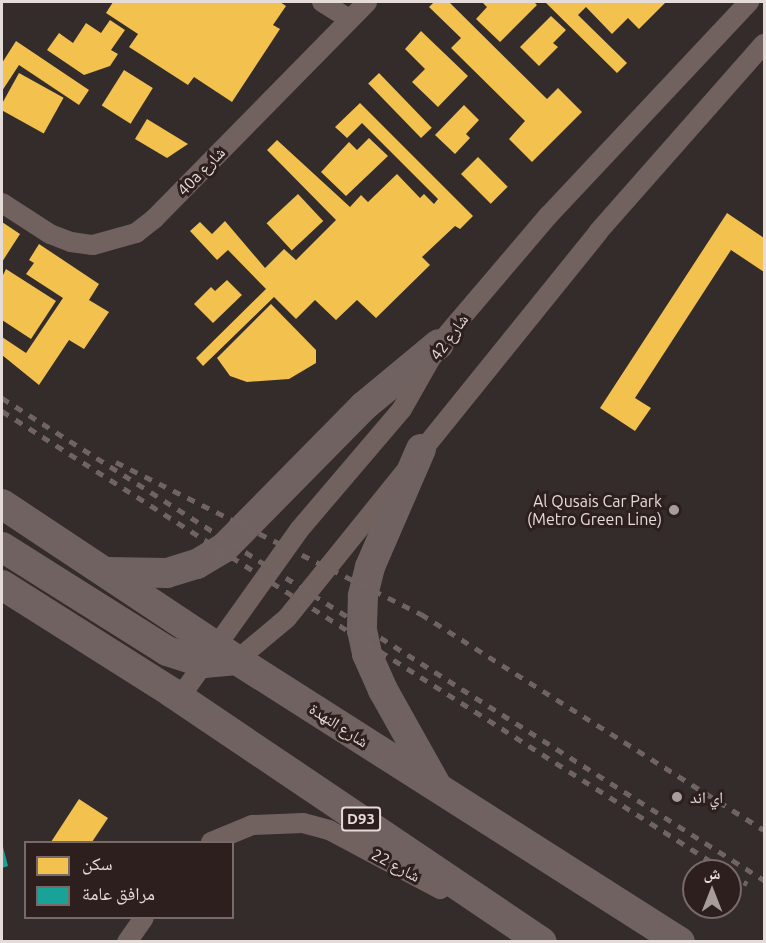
<!DOCTYPE html>
<meta charset="utf-8">
<style>
body{margin:0}
#map{position:relative;width:766px;height:943px;overflow:hidden;background:#342c2a;font-family:Ubuntu,"Noto Naskh Arabic",sans-serif}
div>[style]{position:absolute}
.homes>*{inset:0;background:#f2c14e;transform-origin:0 0}
.public>*{inset:0;background:#17a398}
.minor>*{height:20px;margin:-10px;padding:0 10px;transform-origin:10px;border-radius:10px;background:#71615f}
.primary>*{height:30px;margin:-15px;padding:0 15px;transform-origin:15px;border-radius:15px;background:#706260}
.rail>*{height:4.5px;margin-top:-2.25px;transform-origin:0;background:repeating-linear-gradient(90deg,#706361 0 8px,transparent 0 16px)}
.dots>*{width:16px;height:16px;translate:-50% -50%;box-sizing:border-box;border:3px solid #2d1f1d;border-radius:50%}
span{translate:-50% -50%;white-space:nowrap;text-align:center;line-height:1.15;-webkit-text-stroke:6px #2d1f1d;paint-order:stroke}
.shield-label span{padding:2px 4px;background:#2d1f1d;border:2px solid;border-radius:4px;-webkit-text-stroke-width:0}
.shield-label{font-size:15px;color:#e5dbd9;font-weight:700}
.street-label{font-size:16px;color:#e5dbd9}
.poi-label{font-size:16px;color:#e5dbd9}
.right{translate:-100% -50%;text-align:right}
.left{translate:0 -50%;text-align:left}
.frame{position:absolute;inset:0;border:3px solid #e5dbd9;pointer-events:none}
.legend{position:absolute;left:24px;top:841px;width:210px;height:78px;box-sizing:border-box;background:#2d1f1d;border:2px solid #776a68;margin:0;padding:8px 10px;list-style:none;font-size:18px;color:#e5dbd9}
.legend li{display:flex;align-items:center;gap:12px;height:30px}
.legend b{width:30px;border:2px solid #776a68}
.north{position:absolute;left:682px;top:859px;width:60px;height:60px;box-sizing:border-box;background:#2d1f1d;border:2px solid #776a68;border-radius:50%;rotate:0deg;font-size:16px;font-weight:700;line-height:24px;text-align:center;color:#e5dbd9}
.north::after{content:'';display:block;margin:auto;width:21px;height:27px;background:#a79e9c;clip-path:polygon(50% 0,100% 100%,50% 72%,0 100%)}
</style>
<div id="map">
<div class="homes">
<div style="clip-path:polygon(113px 2px,280px 2px,286px 6px,273px 25px,280px 29px,232px 102px,194px 77px,188px 85px,129px 47px,138px 34px,106px 13px)"></div>
<div style="clip-path:polygon(434px 2px,449px 2px,547px 99px,558px 88px,582px 112px,532px 162px,509px 139px,525px 121px,451px 48px,461px 38px,429px 7px)"></div>
<div style="clip-path:polygon(482px 2px,534px 2px,537px 5px,500px 42px,476px 19px,487px 7px)"></div>
<div style="clip-path:polygon(545px 2px,664px 2px,665px 3px,639px 29px,628px 18px,612px 34px,586px 7px,578px 15px,627px 63px,617px 73px)"></div>
<div style="clip-path:polygon(551px 16px,566px 30px,553px 43px,558px 47px,539px 66px,520px 47px)"></div>
<div style="clip-path:polygon(110px 20px,125px 30px,111px 50px,118px 54px,110px 66px,84px 75px,47px 50px,59px 33px,73px 43px,86px 23px,101px 33px)"></div>
<div style="clip-path:polygon(421px 31px,468px 76px,438px 107px,412px 82px,425px 69px,405px 49px)"></div>
<div style="clip-path:polygon(16px 41px,89px 90px,79px 105px,19px 65px,2px 91px,2px 63px)"></div>
<div style="left:124px;top:70px;width:34px;height:42px;rotate:32deg"></div>
<div style="left:19px;top:73px;width:51px;height:41px;rotate:29deg"></div>
<div style="left:379px;top:73px;width:76px;height:15px;rotate:46deg"></div>
<div style="clip-path:polygon(360px 103px,473px 216px,460px 229px,455px 226px,422px 257px,430px 265px,376px 318px,357px 300px,336px 320px,315px 300px,296px 319px,274px 297px,203px 366px,196px 358px,266px 289px,228px 250px,217px 260px,190px 231px,200px 222px,212px 234px,225px 221px,265px 268px,284px 249px,296px 260px,336px 220px,267px 150px,277px 140px,350px 207px,361px 195px,368px 202px,397px 174px,420px 198px,424px 194px,434px 204px,438px 199px,362px 123px,347px 138px,335px 127px)"></div>
<div style="clip-path:polygon(464px 105px,479px 120px,466px 134px,470px 138px,455px 154px,435px 135px)"></div>
<div style="clip-path:polygon(147px 119px,188px 144px,167px 158px,135px 139px)"></div>
<div style="clip-path:polygon(369px 138px,388px 156px,346px 196px,321px 172px,349px 142px,357px 150px)"></div>
<div style="left:478px;top:157px;width:42px;height:24px;rotate:45deg"></div>
<div style="left:298px;top:194px;width:37px;height:43px;rotate:47deg"></div>
<div style="clip-path:polygon(727px 213px,764px 238px,764px 272px,731px 250px,635px 398px,651px 408px,635px 431px,600px 408px)"></div>
<div style="clip-path:polygon(2px 222px,20px 234px,2px 262px)"></div>
<div style="clip-path:polygon(39px 244px,99px 284px,89px 300px,109px 312px,84px 349px,69px 340px,39px 385px,2px 355px,2px 337px,26px 353px,63px 298px,26px 274px,34px 263px,29px 260px)"></div>
<div style="clip-path:polygon(6px 269px,56px 301px,31px 339px,2px 320px,2px 277px)"></div>
<div style="clip-path:polygon(227px 280px,242px 295px,213px 323px,194px 304px,211px 287px,215px 291px)"></div>
<div style="clip-path:polygon(271px 304px,316px 350px,316px 363px,289px 379px,247px 382px,230px 376px,217px 358px)"></div>
<div style="clip-path:polygon(79px 799px,108px 818px,92px 842px,51px 842px)"></div>
</div>
<div class="public">
<div style="clip-path:polygon(2px 843px,8px 866px,2px 868px)"></div>
</div>
<div class="minor">
<div style="left:322px;top:2px;width:32px;rotate:32deg"></div>
<div style="left:2px;top:203px;width:57px;rotate:32.9deg"></div>
<div style="left:50px;top:234px;width:22px;rotate:21deg"></div>
<div style="left:71px;top:242px;width:22px;rotate:8deg"></div>
<div style="left:93px;top:245px;width:45px;rotate:-15.6deg"></div>
<div style="left:136px;top:233px;width:23px;rotate:-38deg"></div>
<div style="left:154px;top:219px;width:304px;rotate:-45.5deg"></div>
<div style="left:237px;top:660px;width:65px;rotate:-40deg"></div>
<div style="left:287px;top:618px;width:496px;rotate:-51.1deg"></div>
<div style="left:598px;top:232px;width:251px;rotate:-48.6deg"></div>
<div style="left:180px;top:697px;width:205px;rotate:-54.5deg"></div>
<div style="left:299px;top:530px;width:159px;rotate:-49.6deg"></div>
<div style="left:402px;top:409px;width:75px;rotate:-60.4deg"></div>
<div style="left:439px;top:344px;width:168px;rotate:-49.6deg"></div>
<div style="left:548px;top:216px;width:294px;rotate:-46.8deg"></div>
<div style="left:211px;top:842px;width:44px;rotate:-22.5deg"></div>
<div style="left:252px;top:825px;width:51px;rotate:-2.2deg"></div>
<div style="left:303px;top:823px;width:27px;rotate:15deg"></div>
<div style="left:329px;top:830px;width:126px;rotate:28deg"></div>
<div style="left:127px;top:942px;width:29px;rotate:-55deg"></div>
</div>
<div class="primary">
<div style="left:421px;top:449px;width:129px;rotate:113.4deg"></div>
<div style="left:370px;top:567px;width:30px;rotate:104deg"></div>
<div style="left:363px;top:596px;width:34px;rotate:92deg"></div>
<div style="left:362px;top:630px;width:25px;rotate:78deg"></div>
<div style="left:367px;top:654px;width:39px;rotate:66deg"></div>
<div style="left:383px;top:690px;width:109px;rotate:60.8deg"></div>
<div style="left:2px;top:504px;width:282px;rotate:33.6deg"></div>
<div style="left:237px;top:660px;width:525px;rotate:32.48deg"></div>
<div style="left:2px;top:547px;width:195px;rotate:32.2deg"></div>
<div style="left:167px;top:651px;width:39px;rotate:18deg"></div>
<div style="left:204px;top:663px;width:33px;rotate:-5deg"></div>
<div style="left:107px;top:572px;width:60px;rotate:1deg"></div>
<div style="left:167px;top:573px;width:31px;rotate:-17deg"></div>
<div style="left:197px;top:564px;width:31px;rotate:-31deg"></div>
<div style="left:224px;top:548px;width:199px;rotate:-45.4deg"></div>
<div style="left:364px;top:406px;width:97px;rotate:-39.6deg"></div>
<div style="left:2px;top:585px;width:200px;rotate:32.3deg"></div>
<div style="left:171px;top:692px;width:447px;rotate:34deg"></div>
</div>
<div class="rail">
<div style="left:2px;top:398px;width:902px;rotate:32.32deg"></div>
<div style="left:2px;top:411px;width:858px;rotate:32.43deg"></div>
<div style="left:116px;top:462px;width:341px;rotate:26.5deg"></div>
<div style="left:421px;top:614px;width:405px;rotate:32.2deg"></div>
<div style="left:730px;top:874px;width:20px;rotate:30deg"></div>
</div>
<div class="dots">
<div style="left:674px;top:510px;background:#a79e9c"></div>
<div style="left:677px;top:797px;background:#a79e9c"></div>
</div>
<div class="shield-label">
<span style="left:361px;top:819px">D93</span>
</div>
<div class="street-label">
<span style="left:201px;top:171px;rotate:-46deg">40a شارع</span>
<span style="left:449px;top:337px;rotate:-54deg">شارع 42</span>
<span style="left:339px;top:725px;rotate:33deg">شارع النهدة</span>
<span style="left:396px;top:865px;rotate:28deg">شارع 22</span>
</div>
<div class="poi-label">
<span class="right" style="left:662px;top:510px">Al Qusais Car Park<br>(Metro Green Line)</span>
<span class="left" style="left:690px;top:797px">اي اند</span>
</div>
<div class="frame"></div>
<ul class="legend">
<li><b style="height:16px;background:#f2c14e"></b>سكن</li>
<li><b style="height:16px;background:#17a398"></b>مرافق عامة</li>
</ul>
<div class="north">ش</div>
</div>
